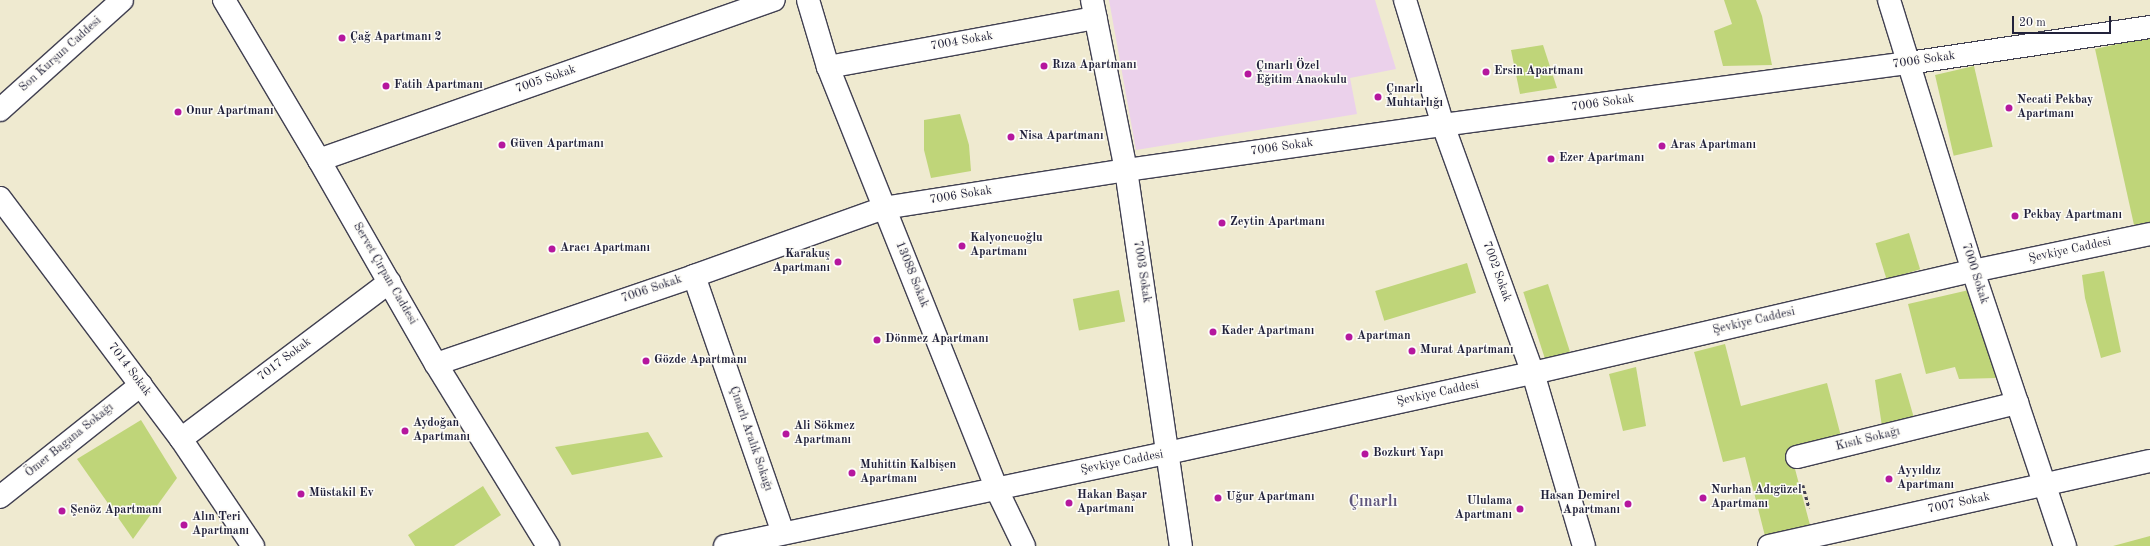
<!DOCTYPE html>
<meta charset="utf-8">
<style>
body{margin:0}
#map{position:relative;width:2150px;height:546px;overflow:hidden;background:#efead0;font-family:"Old Standard TT",serif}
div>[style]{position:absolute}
.built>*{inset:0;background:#ebd1eb}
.green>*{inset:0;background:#bfd579;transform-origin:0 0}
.path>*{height:2.5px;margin-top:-1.25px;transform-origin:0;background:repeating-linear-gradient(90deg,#414051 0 3px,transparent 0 6px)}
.roads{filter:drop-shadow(1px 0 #414051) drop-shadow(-1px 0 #414051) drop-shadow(0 1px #414051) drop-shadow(0 -1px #414051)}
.minor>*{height:22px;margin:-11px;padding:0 11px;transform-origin:11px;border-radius:11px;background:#fff}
.major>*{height:22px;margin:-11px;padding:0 11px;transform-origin:11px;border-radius:11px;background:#fff}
.dots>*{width:11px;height:11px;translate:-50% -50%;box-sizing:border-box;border:2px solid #fdfcf7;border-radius:50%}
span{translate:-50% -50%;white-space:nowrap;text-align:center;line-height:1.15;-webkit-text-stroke:3px #fdfcf7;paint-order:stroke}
.poi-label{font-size:12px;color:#22223b;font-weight:700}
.left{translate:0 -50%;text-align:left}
.right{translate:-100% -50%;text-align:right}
.street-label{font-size:12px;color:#22223b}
.district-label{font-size:16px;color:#5e557b;font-weight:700}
.scale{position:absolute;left:2012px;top:16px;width:99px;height:18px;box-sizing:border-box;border:2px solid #22223b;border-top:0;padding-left:5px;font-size:12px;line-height:14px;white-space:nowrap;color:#22223b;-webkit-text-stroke:3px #fdfcf7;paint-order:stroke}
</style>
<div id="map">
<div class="built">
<div style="clip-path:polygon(1109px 0,1375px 0,1396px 69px,1350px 78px,1357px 114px,1136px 150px)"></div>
</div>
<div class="green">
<div style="clip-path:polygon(1724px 0,1756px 0,1762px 16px,1772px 65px,1723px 66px,1714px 31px,1732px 24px)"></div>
<div style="clip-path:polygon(2150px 37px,2150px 222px,2134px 225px,2095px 49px)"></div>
<div style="clip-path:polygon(1543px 45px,1557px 88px,1520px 94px,1511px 50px)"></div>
<div style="left:1974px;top:66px;width:83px;height:40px;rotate:77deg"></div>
<div style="clip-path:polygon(960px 114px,969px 145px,971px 171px,931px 178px,924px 150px,924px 120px)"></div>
<div style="left:1909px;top:233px;width:38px;height:35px;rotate:73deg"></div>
<div style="left:1467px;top:263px;width:31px;height:96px;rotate:73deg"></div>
<div style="clip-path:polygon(2104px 271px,2121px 352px,2101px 358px,2085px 298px,2082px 275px)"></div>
<div style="left:1548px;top:284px;width:71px;height:26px;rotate:72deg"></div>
<div style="left:1119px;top:290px;width:32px;height:47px;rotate:79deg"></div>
<div style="clip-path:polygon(1969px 290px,1996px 378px,1959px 379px,1955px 367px,1926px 374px,1908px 304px)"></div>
<div style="clip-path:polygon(1725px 344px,1741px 406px,1827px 383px,1842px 440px,1791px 454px,1810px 525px,1765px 536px,1745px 457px,1723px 462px,1694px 352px)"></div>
<div style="clip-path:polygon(1636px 367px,1646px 426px,1623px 431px,1609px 374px)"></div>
<div style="clip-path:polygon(1901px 373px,1916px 425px,1883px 433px,1875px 380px)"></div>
<div style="clip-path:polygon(141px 420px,177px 478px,133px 539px,77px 459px)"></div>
<div style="clip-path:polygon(648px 432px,663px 457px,572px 475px,555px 447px)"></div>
<div style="clip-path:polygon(483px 486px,501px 515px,454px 546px,415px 546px,408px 535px)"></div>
<div style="clip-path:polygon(2150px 536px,2150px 546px,2113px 546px)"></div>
</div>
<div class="path">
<div style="left:1803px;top:485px;width:24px;rotate:75deg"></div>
</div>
<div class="roads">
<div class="minor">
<div style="left:808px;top:0;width:70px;rotate:73.4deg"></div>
<div style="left:828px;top:67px;width:453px;rotate:68.2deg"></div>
<div style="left:996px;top:488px;width:64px;rotate:64.2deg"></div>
<div style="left:1092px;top:0;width:173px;rotate:78.7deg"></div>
<div style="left:1126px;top:170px;width:380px;rotate:81.7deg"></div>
<div style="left:1405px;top:0;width:131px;rotate:73.1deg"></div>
<div style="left:1443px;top:125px;width:264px;rotate:70.1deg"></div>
<div style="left:1533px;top:373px;width:180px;rotate:73.6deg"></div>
<div style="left:1889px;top:0;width:284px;rotate:72.8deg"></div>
<div style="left:1973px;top:271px;width:290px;rotate:71.5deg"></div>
<div style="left:828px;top:67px;width:272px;rotate:-10.4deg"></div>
<div style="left:0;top:110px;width:164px;rotate:-42deg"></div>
<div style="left:319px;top:160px;width:482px;rotate:-19.4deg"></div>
<div style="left:0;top:198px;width:301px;rotate:53.1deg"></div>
<div style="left:181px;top:439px;width:129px;rotate:56.1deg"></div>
<div style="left:694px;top:276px;width:272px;rotate:70.9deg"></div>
<div style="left:436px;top:364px;width:273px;rotate:-18.8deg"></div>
<div style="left:694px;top:276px;width:202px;rotate:-19.7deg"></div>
<div style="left:884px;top:208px;width:245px;rotate:-8.9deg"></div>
<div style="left:1126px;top:170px;width:320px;rotate:-8.1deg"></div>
<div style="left:1443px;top:125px;width:470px;rotate:-7.6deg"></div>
<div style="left:1909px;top:63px;width:244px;rotate:-8.5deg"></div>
<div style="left:181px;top:439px;width:261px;rotate:-37deg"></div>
<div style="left:1797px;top:457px;width:227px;rotate:-13.8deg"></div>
<div style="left:0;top:497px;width:180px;rotate:-38.5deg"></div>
<div style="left:725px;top:546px;width:453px;rotate:-11.9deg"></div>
<div style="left:1168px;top:453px;width:374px;rotate:-12.4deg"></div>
<div style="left:1533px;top:373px;width:452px;rotate:-13.1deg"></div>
<div style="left:1973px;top:271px;width:181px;rotate:-11.8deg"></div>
<div style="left:1769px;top:546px;width:390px;rotate:-12.6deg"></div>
</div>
<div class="major">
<div style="left:224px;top:0;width:186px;rotate:59.3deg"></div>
<div style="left:319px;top:160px;width:235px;rotate:60.2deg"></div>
<div style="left:436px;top:364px;width:214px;rotate:58.4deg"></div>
</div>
</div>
<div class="dots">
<div style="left:342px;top:38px;background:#b5179e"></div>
<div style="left:1044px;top:66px;background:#b5179e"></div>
<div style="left:1486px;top:72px;background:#b5179e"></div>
<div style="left:1248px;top:74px;background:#b5179e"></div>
<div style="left:386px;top:86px;background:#b5179e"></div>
<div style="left:1378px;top:97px;background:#b5179e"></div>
<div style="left:2009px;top:108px;background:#b5179e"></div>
<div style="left:178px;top:112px;background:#b5179e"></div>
<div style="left:1011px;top:137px;background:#b5179e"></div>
<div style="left:502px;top:145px;background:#b5179e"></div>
<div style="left:1662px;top:146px;background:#b5179e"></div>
<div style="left:1551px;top:159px;background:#b5179e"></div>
<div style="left:2015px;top:216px;background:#b5179e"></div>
<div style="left:1222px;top:223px;background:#b5179e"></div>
<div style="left:962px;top:246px;background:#b5179e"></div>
<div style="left:552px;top:249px;background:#b5179e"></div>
<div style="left:838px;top:262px;background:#b5179e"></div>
<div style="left:1213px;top:332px;background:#b5179e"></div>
<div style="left:1349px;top:337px;background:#b5179e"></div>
<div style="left:877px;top:340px;background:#b5179e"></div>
<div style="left:1412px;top:351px;background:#b5179e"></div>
<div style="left:646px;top:361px;background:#b5179e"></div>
<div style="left:405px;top:431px;background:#b5179e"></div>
<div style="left:786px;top:434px;background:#b5179e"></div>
<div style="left:1365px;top:454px;background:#b5179e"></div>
<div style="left:852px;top:473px;background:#b5179e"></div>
<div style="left:1889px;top:479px;background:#b5179e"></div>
<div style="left:301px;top:494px;background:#b5179e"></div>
<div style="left:1218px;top:498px;background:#b5179e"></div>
<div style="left:1703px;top:498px;background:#b5179e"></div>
<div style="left:1069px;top:503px;background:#b5179e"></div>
<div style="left:1628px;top:504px;background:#b5179e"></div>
<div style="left:1520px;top:509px;background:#b5179e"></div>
<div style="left:62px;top:511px;background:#b5179e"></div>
<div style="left:184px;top:525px;background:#b5179e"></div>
</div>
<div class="poi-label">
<span class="left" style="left:350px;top:38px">Çağ Apartmanı 2</span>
<span class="left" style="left:1052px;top:66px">Rıza Apartmanı</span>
<span class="left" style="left:1256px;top:74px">Çınarlı Özel<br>Eğitim Anaokulu</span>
<span class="left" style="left:1494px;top:72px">Ersin Apartmanı</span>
<span class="left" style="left:394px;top:86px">Fatih Apartmanı</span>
<span class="left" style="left:1386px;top:97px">Çınarlı<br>Muhtarlığı</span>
<span class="left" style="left:2017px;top:108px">Necati Pekbay<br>Apartmanı</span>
<span class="left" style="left:186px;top:112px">Onur Apartmanı</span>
<span class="left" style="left:1019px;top:137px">Nisa Apartmanı</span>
<span class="left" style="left:510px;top:145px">Güven Apartmanı</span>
<span class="left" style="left:1670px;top:146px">Aras Apartmanı</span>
<span class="left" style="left:1559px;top:159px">Ezer Apartmanı</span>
<span class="left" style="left:2023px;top:216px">Pekbay Apartmanı</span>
<span class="left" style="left:1230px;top:223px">Zeytin Apartmanı</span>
<span class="left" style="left:970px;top:246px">Kalyoncuoğlu<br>Apartmanı</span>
<span class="left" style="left:560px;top:249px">Aracı Apartmanı</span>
<span class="right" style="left:830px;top:262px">Karakuş<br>Apartmanı</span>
<span class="left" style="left:1221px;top:332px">Kader Apartmanı</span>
<span class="left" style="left:1357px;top:337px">Apartman</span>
<span class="left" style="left:885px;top:340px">Dönmez Apartmanı</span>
<span class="left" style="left:1420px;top:351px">Murat Apartmanı</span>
<span class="left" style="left:654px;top:361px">Gözde Apartmanı</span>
<span class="left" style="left:413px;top:431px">Aydoğan<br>Apartmanı</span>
<span class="left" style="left:794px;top:434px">Ali Sökmez<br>Apartmanı</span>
<span class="left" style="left:1373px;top:454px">Bozkurt Yapı</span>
<span class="left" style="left:860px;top:473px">Muhittin Kalbişen<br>Apartmanı</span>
<span class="left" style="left:1897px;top:479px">Ayyıldız<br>Apartmanı</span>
<span class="left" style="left:1711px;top:498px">Nurhan Adıgüzel<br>Apartmanı</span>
<span class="left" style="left:309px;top:494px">Müstakil Ev</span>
<span class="left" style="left:1077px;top:503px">Hakan Başar<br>Apartmanı</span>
<span class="right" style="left:1620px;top:504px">Hasan Demirel<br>Apartmanı</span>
<span class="left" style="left:1226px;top:498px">Uğur Apartmanı</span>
<span class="right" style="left:1512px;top:509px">Ululama<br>Apartmanı</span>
<span class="left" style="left:70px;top:511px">Şenöz Apartmanı</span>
<span class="left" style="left:192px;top:525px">Alın Teri<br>Apartmanı</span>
</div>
<div class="street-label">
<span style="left:962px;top:42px;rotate:-10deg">7004 Sokak</span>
<span style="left:61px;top:55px;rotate:-42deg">Son Kurşun Caddesi</span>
<span style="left:1924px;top:61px;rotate:-8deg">7006 Sokak</span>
<span style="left:546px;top:80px;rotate:-19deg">7005 Sokak</span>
<span style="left:1603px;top:104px;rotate:-8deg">7006 Sokak</span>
<span style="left:1282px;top:148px;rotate:-8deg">7006 Sokak</span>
<span style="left:961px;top:196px;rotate:-9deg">7006 Sokak</span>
<span style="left:2070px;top:251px;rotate:-12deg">Şevkiye Caddesi</span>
<span style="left:1141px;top:272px;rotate:81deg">7003 Sokak</span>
<span style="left:1496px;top:272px;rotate:70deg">7002 Sokak</span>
<span style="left:384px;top:274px;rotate:60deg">Servet Çırpan Caddesi</span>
<span style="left:1974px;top:274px;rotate:72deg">7000 Sokak</span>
<span style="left:911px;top:275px;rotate:68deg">13088 Sokak</span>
<span style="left:652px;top:290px;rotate:-19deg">7006 Sokak</span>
<span style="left:1754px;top:322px;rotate:-13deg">Şevkiye Caddesi</span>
<span style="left:285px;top:360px;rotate:-37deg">7017 Sokak</span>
<span style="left:129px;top:370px;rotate:53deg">7014 Sokak</span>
<span style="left:1438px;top:394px;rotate:-12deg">Şevkiye Caddesi</span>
<span style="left:750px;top:439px;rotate:71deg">Çınarlı Aralık Sokağı</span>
<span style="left:1868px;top:440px;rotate:-14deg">Kısık Sokağı</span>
<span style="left:70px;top:441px;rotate:-39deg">Ömer Bagana Sokağı</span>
<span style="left:1122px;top:463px;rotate:-11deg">Şevkiye Caddesi</span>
<span style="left:1959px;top:504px;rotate:-12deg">7007 Sokak</span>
</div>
<div class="district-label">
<span style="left:1373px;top:502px">Çınarlı</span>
</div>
<div class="scale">20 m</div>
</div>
